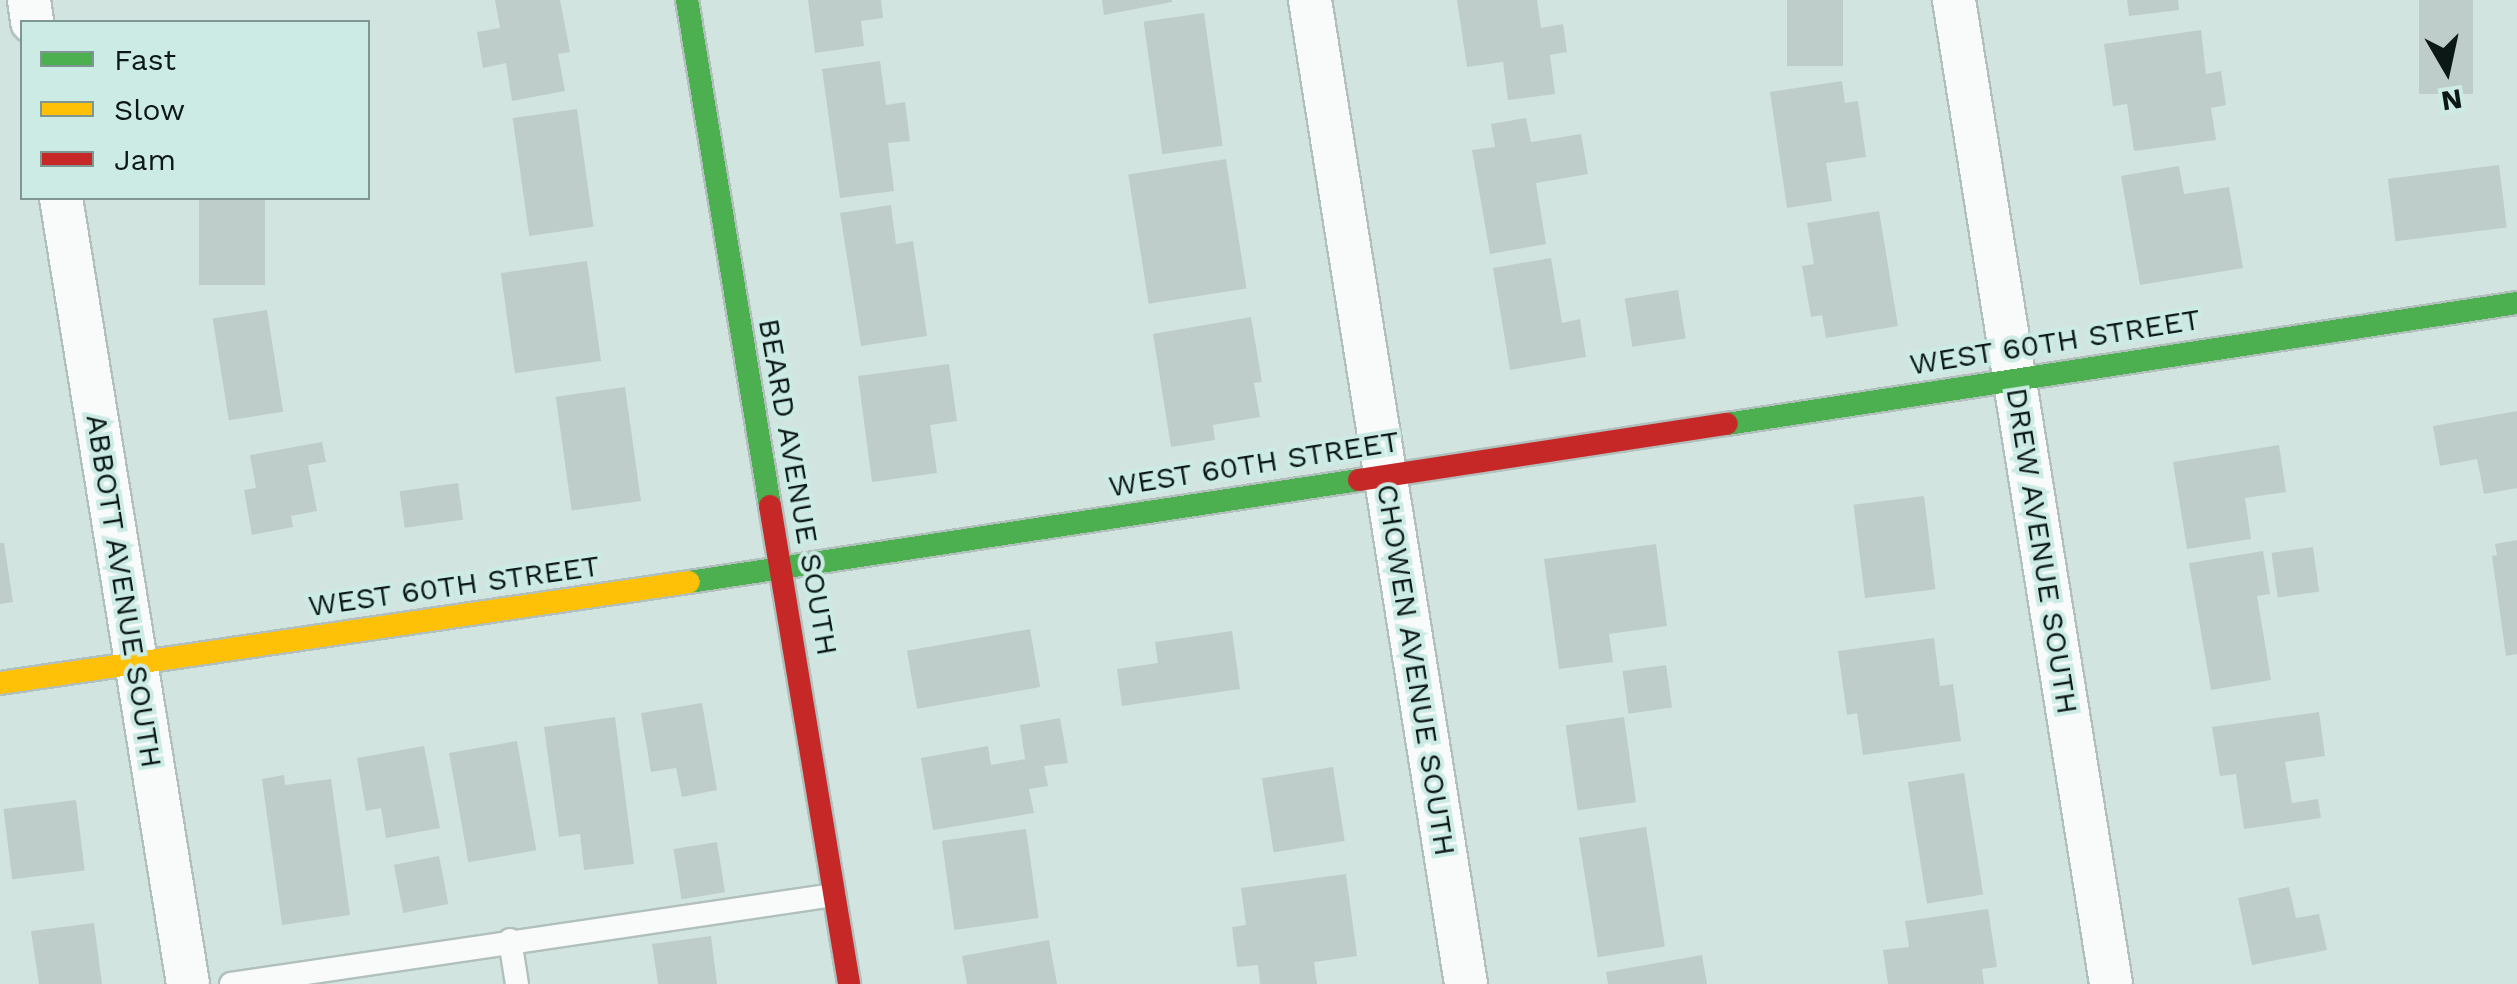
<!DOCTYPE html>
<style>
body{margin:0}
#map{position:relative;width:2517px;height:984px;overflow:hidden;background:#d2e4e0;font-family:"Work Sans",sans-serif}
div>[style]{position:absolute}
.building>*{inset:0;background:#bfcdca;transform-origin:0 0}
.roads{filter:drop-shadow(2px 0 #b2c0bd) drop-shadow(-2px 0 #b2c0bd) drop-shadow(0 2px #b2c0bd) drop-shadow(0 -2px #b2c0bd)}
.lane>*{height:22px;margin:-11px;padding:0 11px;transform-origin:11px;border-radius:11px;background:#f8fbfa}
.street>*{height:42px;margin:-21px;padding:0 21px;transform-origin:21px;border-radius:21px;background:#f8fbfa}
.fast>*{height:22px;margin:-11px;padding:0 11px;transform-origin:11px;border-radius:11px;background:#4caf50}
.slow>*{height:22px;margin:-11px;padding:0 11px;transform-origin:11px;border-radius:11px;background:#ffc107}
.jam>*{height:22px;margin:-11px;padding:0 11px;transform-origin:11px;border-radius:11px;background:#c62828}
span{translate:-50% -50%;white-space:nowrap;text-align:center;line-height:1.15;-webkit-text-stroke:8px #cbebe4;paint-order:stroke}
.street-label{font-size:30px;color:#0c1816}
.legend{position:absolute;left:20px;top:20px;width:350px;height:180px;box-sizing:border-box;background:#cbebe4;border:2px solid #7f9792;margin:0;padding:12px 18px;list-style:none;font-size:30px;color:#0c1816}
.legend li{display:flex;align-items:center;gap:20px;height:50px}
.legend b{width:50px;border:2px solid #7f9792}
.north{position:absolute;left:2397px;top:20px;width:100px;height:100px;-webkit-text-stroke:8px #cbebe4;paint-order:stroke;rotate:171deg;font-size:28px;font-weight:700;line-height:40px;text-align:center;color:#0c1816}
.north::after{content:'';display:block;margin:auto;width:35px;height:45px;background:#0c1816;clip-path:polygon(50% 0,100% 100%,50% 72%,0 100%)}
</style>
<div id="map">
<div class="building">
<div style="clip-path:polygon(495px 0,560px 0,570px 52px,558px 54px,565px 91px,512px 101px,506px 63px,483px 68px,477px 32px,500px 28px)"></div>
<div style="clip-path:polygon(808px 0,881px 0,883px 18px,861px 21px,864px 46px,815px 53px)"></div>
<div style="clip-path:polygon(1102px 0,1172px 0,1172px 2px,1104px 15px)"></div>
<div style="clip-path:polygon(1457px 0,1537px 0,1541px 28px,1563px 24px,1567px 52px,1550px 55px,1555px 94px,1508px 100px,1503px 62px,1467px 67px)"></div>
<div style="left:1787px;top:0;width:56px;height:66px"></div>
<div style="clip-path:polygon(2127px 0,2178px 0,2179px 10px,2129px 16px)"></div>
<div style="left:2419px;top:0;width:54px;height:94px"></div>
<div style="left:1204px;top:13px;width:134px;height:61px;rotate:82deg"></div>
<div style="clip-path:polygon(2201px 30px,2206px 74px,2221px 71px,2226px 105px,2211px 108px,2216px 140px,2134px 151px,2127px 104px,2113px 106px,2104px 44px)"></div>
<div style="clip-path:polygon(880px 61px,886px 105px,905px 102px,910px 141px,888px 143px,894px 191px,840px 198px,822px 69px)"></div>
<div style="clip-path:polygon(1842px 81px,1845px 103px,1858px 101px,1866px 157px,1826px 163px,1832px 201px,1787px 208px,1770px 92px)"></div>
<div style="left:577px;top:109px;width:119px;height:65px;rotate:82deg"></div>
<div style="clip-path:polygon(1526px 118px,1531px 142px,1581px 134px,1588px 174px,1536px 183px,1546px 244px,1490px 254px,1472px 150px,1495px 147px,1491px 124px)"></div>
<div style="left:1226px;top:159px;width:131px;height:99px;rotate:81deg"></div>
<div style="left:2499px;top:165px;width:63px;height:112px;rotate:83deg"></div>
<div style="clip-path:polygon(2179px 166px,2184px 194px,2229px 187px,2243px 268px,2140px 285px,2121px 176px)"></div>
<div style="left:199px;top:198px;width:66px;height:87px"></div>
<div style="clip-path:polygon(891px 205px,896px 244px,913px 241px,927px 336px,861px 346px,840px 213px)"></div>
<div style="clip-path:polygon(1879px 211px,1898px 326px,1826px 338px,1822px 315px,1811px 317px,1802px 266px,1814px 264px,1807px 223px)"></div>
<div style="clip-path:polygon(1551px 258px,1562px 323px,1580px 319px,1586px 357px,1510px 370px,1493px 268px)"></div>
<div style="left:587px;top:261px;width:101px;height:87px;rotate:82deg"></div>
<div style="left:1678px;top:290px;width:49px;height:54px;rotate:81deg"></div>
<div style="left:267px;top:310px;width:103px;height:55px;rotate:81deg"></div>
<div style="clip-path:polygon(1251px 317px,1262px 382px,1254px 383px,1260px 417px,1213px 425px,1215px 440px,1171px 447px,1153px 334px)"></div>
<div style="clip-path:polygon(949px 364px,957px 421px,930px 425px,937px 473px,872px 482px,858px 376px)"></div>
<div style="left:625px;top:387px;width:115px;height:70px;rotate:82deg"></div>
<div style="clip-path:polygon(2517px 411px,2517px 488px,2484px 494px,2477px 459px,2440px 466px,2433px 426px)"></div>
<div style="clip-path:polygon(322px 442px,326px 462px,308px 465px,317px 511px,291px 516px,293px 527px,252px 535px,244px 490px,256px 488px,250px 455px)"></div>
<div style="clip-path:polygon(2279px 445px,2286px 492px,2245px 498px,2251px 539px,2187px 549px,2173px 462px)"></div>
<div style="left:458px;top:483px;width:37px;height:59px;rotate:82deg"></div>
<div style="left:1924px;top:496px;width:94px;height:71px;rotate:83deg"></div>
<div style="clip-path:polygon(2517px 540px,2517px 654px,2506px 656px,2492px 556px,2497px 555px,2495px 544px)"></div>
<div style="clip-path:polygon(0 543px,4px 543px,13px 602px,0 604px)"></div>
<div style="clip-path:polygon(1656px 544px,1667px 626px,1609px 634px,1613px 662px,1559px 669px,1544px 559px)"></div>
<div style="left:2313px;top:547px;width:45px;height:42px;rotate:82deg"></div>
<div style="clip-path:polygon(2263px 551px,2270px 594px,2257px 596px,2271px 680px,2211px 690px,2189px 563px)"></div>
<div style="left:1030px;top:629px;width:59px;height:125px;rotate:80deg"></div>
<div style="clip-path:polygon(1232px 631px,1240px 689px,1122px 706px,1117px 669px,1158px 663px,1155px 642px)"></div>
<div style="clip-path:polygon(1934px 638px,1940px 686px,1953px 684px,1961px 741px,1863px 755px,1857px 713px,1847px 715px,1838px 651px)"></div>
<div style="left:1666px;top:665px;width:43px;height:44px;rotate:82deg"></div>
<div style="clip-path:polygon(702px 703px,717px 790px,682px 797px,676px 768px,651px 772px,641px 713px)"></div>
<div style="clip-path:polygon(2319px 712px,2325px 756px,2285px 762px,2292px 803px,2318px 799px,2321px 818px,2244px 829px,2236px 774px,2220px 776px,2212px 727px)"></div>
<div style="clip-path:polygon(615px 717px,634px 864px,584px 870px,580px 834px,559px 837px,544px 727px)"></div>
<div style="left:1624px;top:717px;width:86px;height:59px;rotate:82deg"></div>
<div style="clip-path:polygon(1060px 718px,1068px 763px,1044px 766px,1048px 786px,1029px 789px,1034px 813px,933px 830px,921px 758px,988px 746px,991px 765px,1025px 759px,1020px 725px)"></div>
<div style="left:517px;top:741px;width:111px;height:69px;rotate:80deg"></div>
<div style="clip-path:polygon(424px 746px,440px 828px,386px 838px,381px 808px,366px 811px,357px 758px)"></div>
<div style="left:1333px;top:767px;width:75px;height:72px;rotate:81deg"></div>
<div style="left:1964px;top:773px;width:123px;height:57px;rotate:81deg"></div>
<div style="clip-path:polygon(284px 775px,285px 785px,331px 779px,350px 915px,282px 925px,262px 779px)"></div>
<div style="left:76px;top:800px;width:71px;height:73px;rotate:83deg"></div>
<div style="left:1646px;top:827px;width:121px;height:68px;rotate:81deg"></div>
<div style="left:1026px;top:829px;width:90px;height:85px;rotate:82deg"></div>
<div style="left:717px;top:842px;width:51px;height:44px;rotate:81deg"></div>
<div style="left:439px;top:856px;width:49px;height:46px;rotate:79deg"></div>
<div style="clip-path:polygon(1346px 874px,1357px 956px,1314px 962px,1317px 984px,1260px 984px,1258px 965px,1237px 967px,1232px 927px,1246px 925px,1241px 888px)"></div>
<div style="clip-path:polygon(2289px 887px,2296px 918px,2319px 914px,2327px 950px,2252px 965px,2238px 898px)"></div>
<div style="clip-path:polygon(1988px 909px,1997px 967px,1982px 969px,1984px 984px,1888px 984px,1883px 950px,1909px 947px,1905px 921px)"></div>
<div style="clip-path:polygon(94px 923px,102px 984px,39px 984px,31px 931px)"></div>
<div style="clip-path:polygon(711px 936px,717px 984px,658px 984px,652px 944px)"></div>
<div style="clip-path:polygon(1049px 940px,1057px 984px,967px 984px,962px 956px)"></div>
<div style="clip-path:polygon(1702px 955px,1707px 984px,1608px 984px,1606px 972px)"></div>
</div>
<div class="roads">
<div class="lane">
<div style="left:510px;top:940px;width:45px;rotate:81deg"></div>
<div style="left:231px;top:984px;width:610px;rotate:-8.4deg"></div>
</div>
<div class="street">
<div style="left:29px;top:0;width:22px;rotate:82deg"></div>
<div style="left:1310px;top:0;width:996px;rotate:80.99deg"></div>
<div style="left:1954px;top:0;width:996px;rotate:80.93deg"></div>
<div style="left:61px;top:198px;width:796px;rotate:80.82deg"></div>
</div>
<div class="fast">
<div style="left:687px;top:0;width:513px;rotate:80.68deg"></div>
<div style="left:1727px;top:424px;width:799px;rotate:-8.71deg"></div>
<div style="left:689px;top:582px;width:678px;rotate:-8.66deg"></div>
</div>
<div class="slow">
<div style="left:0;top:683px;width:696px;rotate:-8.34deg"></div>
</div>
<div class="jam">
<div style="left:1359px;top:480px;width:372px;rotate:-8.7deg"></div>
<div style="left:770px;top:506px;width:484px;rotate:80.6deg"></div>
</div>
</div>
<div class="street-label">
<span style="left:2055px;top:342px;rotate:-9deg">WEST 60TH STREET</span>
<span style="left:1254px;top:464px;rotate:-9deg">WEST 60TH STREET</span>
<span style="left:798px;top:487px;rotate:80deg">BEARD AVENUE SOUTH</span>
<span style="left:2042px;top:551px;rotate:81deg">DREW AVENUE SOUTH</span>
<span style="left:454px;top:586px;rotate:-8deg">WEST 60TH STREET</span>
<span style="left:124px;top:591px;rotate:81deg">ABBOTT AVENUE SOUTH</span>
<span style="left:1416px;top:670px;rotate:81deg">CHOWEN AVENUE SOUTH</span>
</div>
<ul class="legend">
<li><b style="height:12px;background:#4caf50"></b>Fast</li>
<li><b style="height:12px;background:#ffc107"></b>Slow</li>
<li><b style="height:12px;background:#c62828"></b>Jam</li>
</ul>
<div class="north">N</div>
</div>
